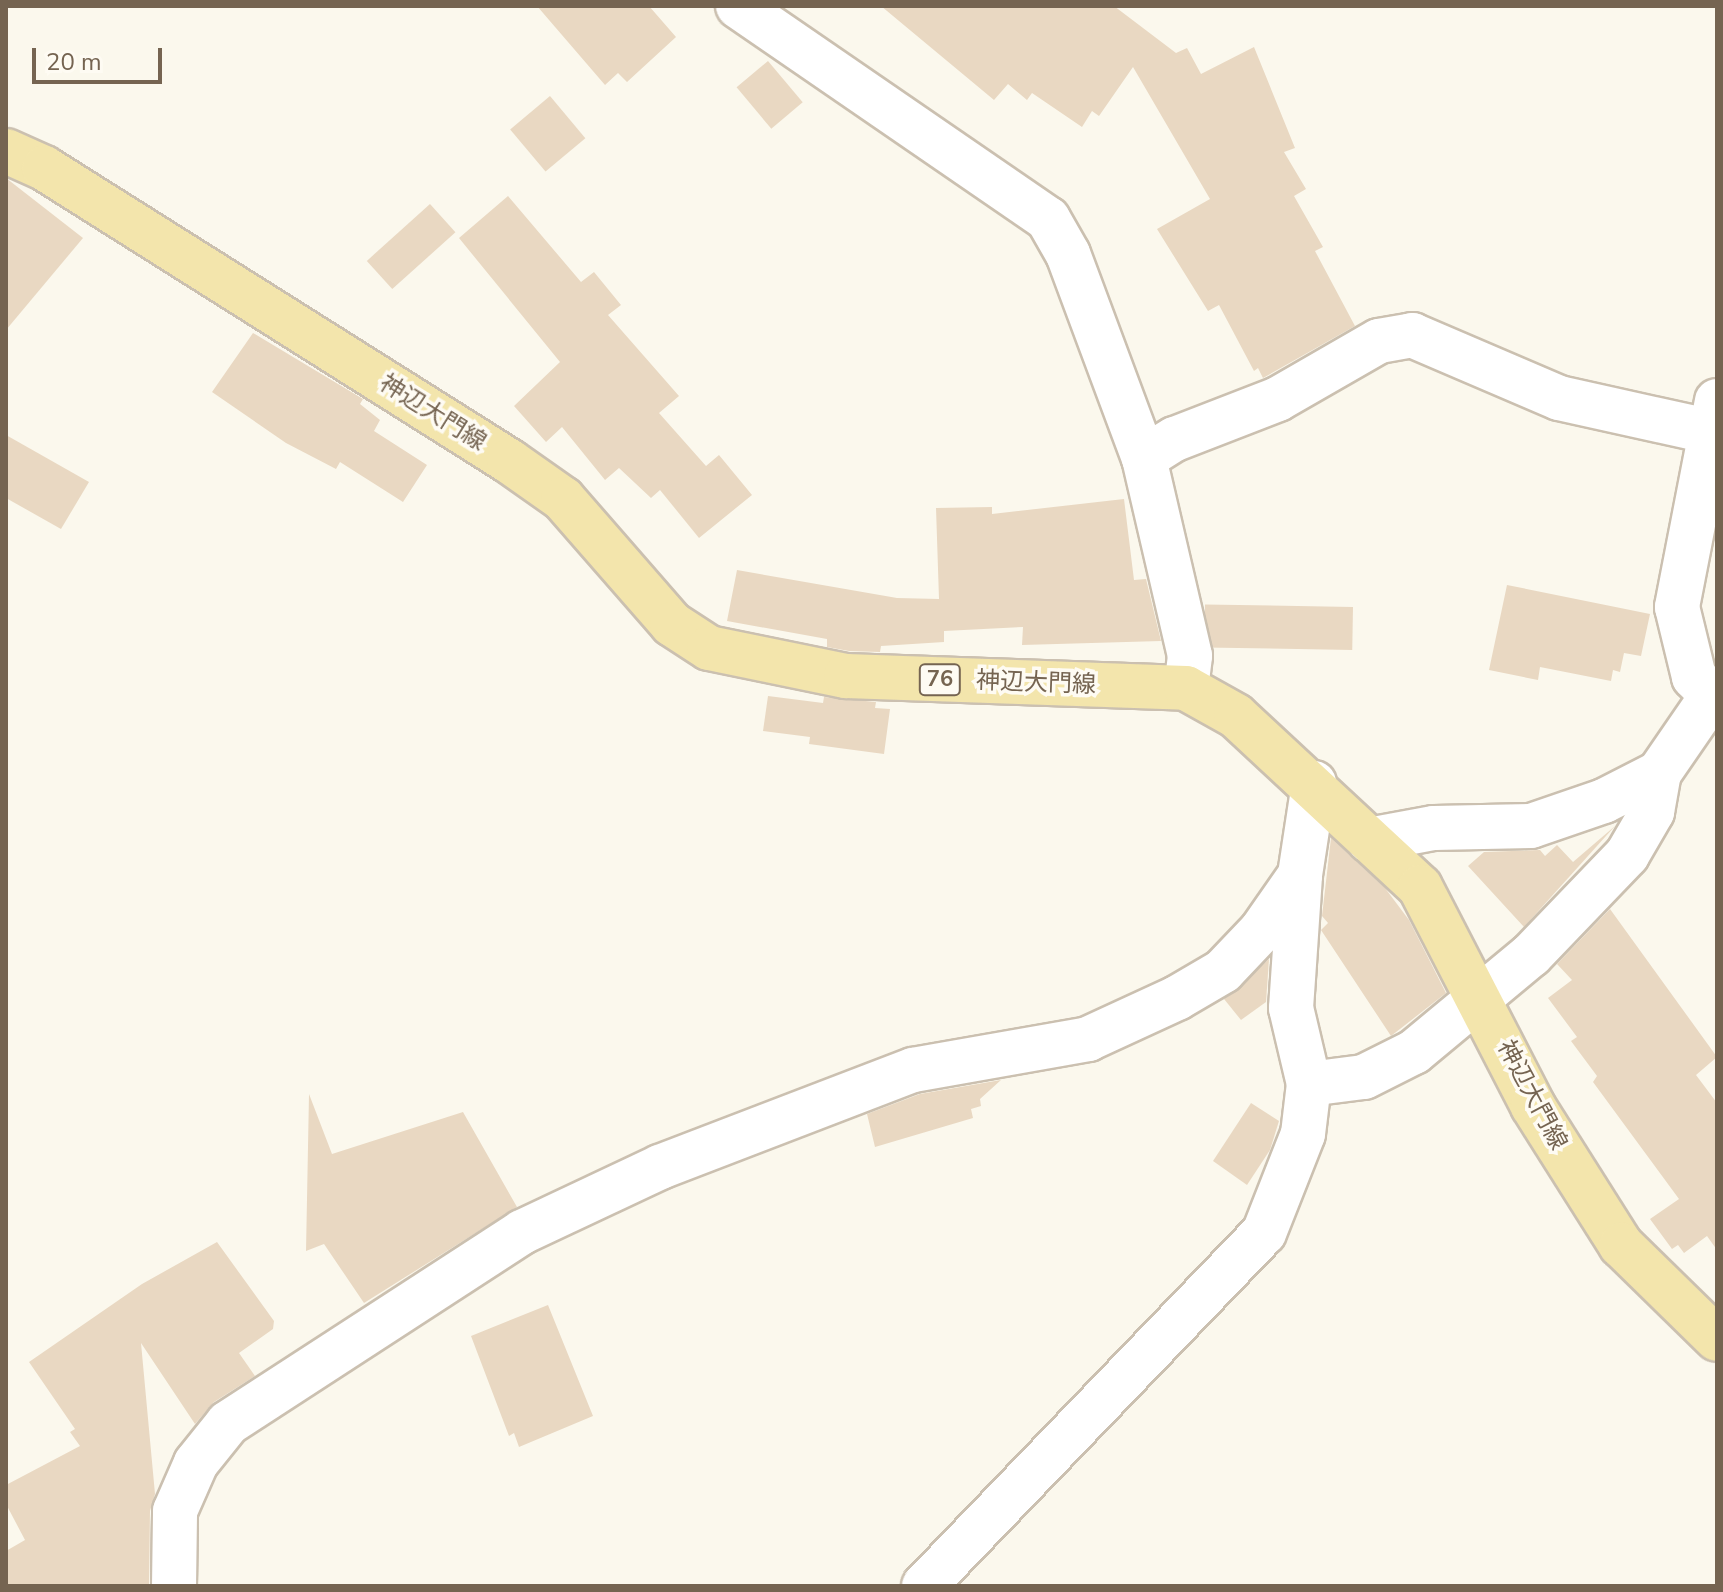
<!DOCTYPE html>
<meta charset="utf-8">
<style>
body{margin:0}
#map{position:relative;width:1723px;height:1592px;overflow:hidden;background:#fbf8ed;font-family:"Nunito Sans","Noto Sans JP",sans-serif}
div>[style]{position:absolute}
.building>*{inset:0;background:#e9d8c2;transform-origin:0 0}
.roads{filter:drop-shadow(2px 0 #cbc0b0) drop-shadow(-2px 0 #cbc0b0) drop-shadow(0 2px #cbc0b0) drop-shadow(0 -2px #cbc0b0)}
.minor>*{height:44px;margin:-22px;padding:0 22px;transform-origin:22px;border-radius:22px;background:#fff}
.major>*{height:44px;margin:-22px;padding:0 22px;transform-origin:22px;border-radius:22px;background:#f3e5ac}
span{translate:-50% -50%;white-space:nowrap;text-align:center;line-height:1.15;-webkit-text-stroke:7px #fefbf3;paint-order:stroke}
.shield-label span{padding:2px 6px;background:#fefbf3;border:2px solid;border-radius:6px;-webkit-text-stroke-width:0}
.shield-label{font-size:22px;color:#756451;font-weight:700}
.street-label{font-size:24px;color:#756451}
.frame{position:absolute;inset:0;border:8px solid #756451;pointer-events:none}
.scale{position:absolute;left:32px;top:48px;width:130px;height:36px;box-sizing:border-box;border:4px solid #756451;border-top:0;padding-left:10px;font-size:24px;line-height:28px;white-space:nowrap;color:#756451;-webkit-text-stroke:6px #fefbf3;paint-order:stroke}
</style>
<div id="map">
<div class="building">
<div style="clip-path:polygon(537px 6px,649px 6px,676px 37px,627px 82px,618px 73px,605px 85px)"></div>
<div style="clip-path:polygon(881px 6px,1114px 6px,1176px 53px,1187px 48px,1201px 74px,1254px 47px,1295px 148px,1284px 152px,1306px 189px,1294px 196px,1323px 247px,1315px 251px,1355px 326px,1263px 378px,1258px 368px,1254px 371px,1219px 305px,1208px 311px,1157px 229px,1210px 199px,1133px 67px,1099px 116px,1092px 111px,1082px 127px,1032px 93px,1027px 100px,1008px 84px,994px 100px)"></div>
<div style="left:768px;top:61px;width:54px;height:41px;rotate:50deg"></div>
<div style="left:550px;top:96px;width:55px;height:52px;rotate:50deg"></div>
<div style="clip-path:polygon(6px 178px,83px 238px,6px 330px)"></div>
<div style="clip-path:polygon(508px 196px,581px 282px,594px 272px,621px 305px,608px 315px,679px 396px,659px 413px,706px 466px,719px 455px,752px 495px,699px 538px,660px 490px,651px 498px,619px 468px,605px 480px,562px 427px,546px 442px,514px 406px,560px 362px,459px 238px)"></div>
<div style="left:430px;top:204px;width:38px;height:85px;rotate:48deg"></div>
<div style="clip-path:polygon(253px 333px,363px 399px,360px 404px,380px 420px,374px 431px,427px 465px,403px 502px,340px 462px,336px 469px,286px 443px,212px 392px)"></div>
<div style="clip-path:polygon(6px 435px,89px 482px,61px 529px,6px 498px)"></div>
<div style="clip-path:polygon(1124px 499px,1134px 580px,1146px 579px,1161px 641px,1022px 645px,1023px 627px,944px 631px,944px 642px,881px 646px,880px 652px,849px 651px,827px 647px,827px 639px,727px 621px,737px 570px,897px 598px,939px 599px,936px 508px,992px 507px,992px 514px)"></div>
<div style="clip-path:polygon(1507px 585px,1650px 614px,1641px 656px,1624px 653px,1620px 672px,1613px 670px,1611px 681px,1540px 667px,1538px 680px,1489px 670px)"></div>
<div style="left:1353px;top:607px;width:43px;height:148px;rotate:91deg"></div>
<div style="clip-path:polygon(768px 696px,823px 703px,824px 697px,876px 702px,875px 708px,890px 709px,884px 754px,809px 744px,810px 737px,763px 731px)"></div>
<div style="clip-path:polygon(1615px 826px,1524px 927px,1468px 866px,1484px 852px,1540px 850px,1545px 856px,1557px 845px,1573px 862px)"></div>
<div style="clip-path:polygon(1331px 838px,1385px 888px,1409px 920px,1446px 993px,1391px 1036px,1321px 930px,1328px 923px,1322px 916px)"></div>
<div style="clip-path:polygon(1610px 909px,1717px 1057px,1696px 1075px,1717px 1103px,1717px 1250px,1707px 1236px,1684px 1253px,1678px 1245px,1672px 1249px,1650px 1219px,1679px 1199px,1593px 1082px,1597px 1076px,1571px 1041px,1577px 1037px,1548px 998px,1572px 980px,1557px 964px)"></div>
<div style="clip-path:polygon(1269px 959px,1266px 1002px,1241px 1020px,1224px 999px)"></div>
<div style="clip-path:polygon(1001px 1080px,980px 1099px,981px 1106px,971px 1109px,973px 1118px,875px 1147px,867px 1114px,920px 1094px)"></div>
<div style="clip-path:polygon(309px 1094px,332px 1154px,463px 1112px,517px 1207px,364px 1303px,324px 1244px,306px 1251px)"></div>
<div style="clip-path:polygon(1251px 1103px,1279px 1121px,1270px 1150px,1247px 1185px,1213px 1161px)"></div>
<div style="clip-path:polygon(217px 1242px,274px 1321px,273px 1329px,239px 1353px,255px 1376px,214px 1402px,195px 1424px,141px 1343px,155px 1494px,150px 1511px,149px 1586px,6px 1586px,6px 1551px,25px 1540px,6px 1504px,6px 1485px,80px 1446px,70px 1432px,75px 1429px,29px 1362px,142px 1284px)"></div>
<div style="clip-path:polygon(548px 1305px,593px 1416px,519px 1447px,514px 1433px,509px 1436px,471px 1336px)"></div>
</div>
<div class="roads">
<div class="minor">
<div style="left:738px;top:6px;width:376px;rotate:34.5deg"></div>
<div style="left:1048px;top:219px;width:40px;rotate:60.3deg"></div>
<div style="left:1068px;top:254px;width:218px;rotate:69.6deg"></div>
<div style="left:1144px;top:458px;width:203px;rotate:76.9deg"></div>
<div style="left:1190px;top:656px;width:32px;rotate:97deg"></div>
<div style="left:1717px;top:401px;width:210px;rotate:101deg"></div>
<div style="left:1677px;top:607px;width:72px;rotate:76.3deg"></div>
<div style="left:1694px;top:677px;width:33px;rotate:45deg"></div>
<div style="left:1144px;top:458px;width:36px;rotate:-32deg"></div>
<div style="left:1175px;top:439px;width:110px;rotate:-21.2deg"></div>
<div style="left:1278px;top:399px;width:116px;rotate:-29.9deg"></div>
<div style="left:1379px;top:341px;width:34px;rotate:-10deg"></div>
<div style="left:1412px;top:335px;width:160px;rotate:23.2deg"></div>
<div style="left:1559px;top:398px;width:162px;rotate:12.5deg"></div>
<div style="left:1369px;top:840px;width:66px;rotate:-10.5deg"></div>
<div style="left:1434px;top:828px;width:97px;rotate:-1.2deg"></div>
<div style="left:1531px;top:826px;width:77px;rotate:-18.9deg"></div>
<div style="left:1604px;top:801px;width:62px;rotate:-27deg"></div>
<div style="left:1659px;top:773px;width:93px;rotate:-55.5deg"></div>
<div style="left:1309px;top:1084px;width:55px;rotate:-7.3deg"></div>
<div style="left:1364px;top:1077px;width:56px;rotate:-26.6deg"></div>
<div style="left:1414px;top:1052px;width:152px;rotate:-39.7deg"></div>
<div style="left:1531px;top:955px;width:139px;rotate:-46.2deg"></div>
<div style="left:1627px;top:855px;width:50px;rotate:-59.8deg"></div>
<div style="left:1652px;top:812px;width:40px;rotate:-80deg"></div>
<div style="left:174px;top:1586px;width:75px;rotate:-89.2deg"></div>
<div style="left:175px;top:1511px;width:52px;rotate:-66.4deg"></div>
<div style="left:196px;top:1463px;width:51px;rotate:-51.3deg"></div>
<div style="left:228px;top:1423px;width:351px;rotate:-33deg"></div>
<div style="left:522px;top:1232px;width:153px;rotate:-25.2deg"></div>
<div style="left:660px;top:1167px;width:271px;rotate:-21deg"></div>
<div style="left:913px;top:1070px;width:178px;rotate:-10deg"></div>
<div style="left:1088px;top:1039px;width:98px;rotate:-24.7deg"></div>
<div style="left:1177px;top:998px;width:53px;rotate:-30.4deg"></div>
<div style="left:1223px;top:971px;width:55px;rotate:-46.5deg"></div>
<div style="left:1261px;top:931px;width:68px;rotate:-55.1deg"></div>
<div style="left:1300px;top:875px;width:93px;rotate:-81.3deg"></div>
<div style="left:924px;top:1586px;width:490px;rotate:-46.1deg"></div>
<div style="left:1264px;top:1233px;width:106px;rotate:-68.5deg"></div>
<div style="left:1303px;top:1134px;width:50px;rotate:-83.2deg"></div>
<div style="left:1309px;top:1084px;width:78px;rotate:-103.3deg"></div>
<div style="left:1291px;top:1008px;width:133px;rotate:-86.1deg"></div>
</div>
<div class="major">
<div style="left:6px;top:151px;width:42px;rotate:24.1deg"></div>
<div style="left:44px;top:168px;width:550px;rotate:32.22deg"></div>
<div style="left:509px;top:461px;width:66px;rotate:35.1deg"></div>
<div style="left:563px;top:499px;width:166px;rotate:48.9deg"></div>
<div style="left:672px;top:624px;width:44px;rotate:33deg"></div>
<div style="left:709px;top:648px;width:140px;rotate:11.6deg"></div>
<div style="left:846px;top:676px;width:340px;rotate:2deg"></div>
<div style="left:1186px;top:688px;width:57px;rotate:29.2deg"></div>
<div style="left:1236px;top:716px;width:251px;rotate:42.9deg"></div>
<div style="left:1420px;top:887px;width:246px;rotate:62.7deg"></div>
<div style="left:1533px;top:1106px;width:165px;rotate:57.7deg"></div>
<div style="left:1621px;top:1245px;width:134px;rotate:44.4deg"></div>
</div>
</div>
<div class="shield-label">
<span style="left:940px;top:680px">76</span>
</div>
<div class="street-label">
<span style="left:433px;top:413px;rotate:32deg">神辺大門線</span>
<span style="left:1036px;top:683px;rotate:2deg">神辺大門線</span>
<span style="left:1532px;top:1095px;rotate:62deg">神辺大門線</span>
</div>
<div class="frame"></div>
<div class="scale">20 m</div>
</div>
